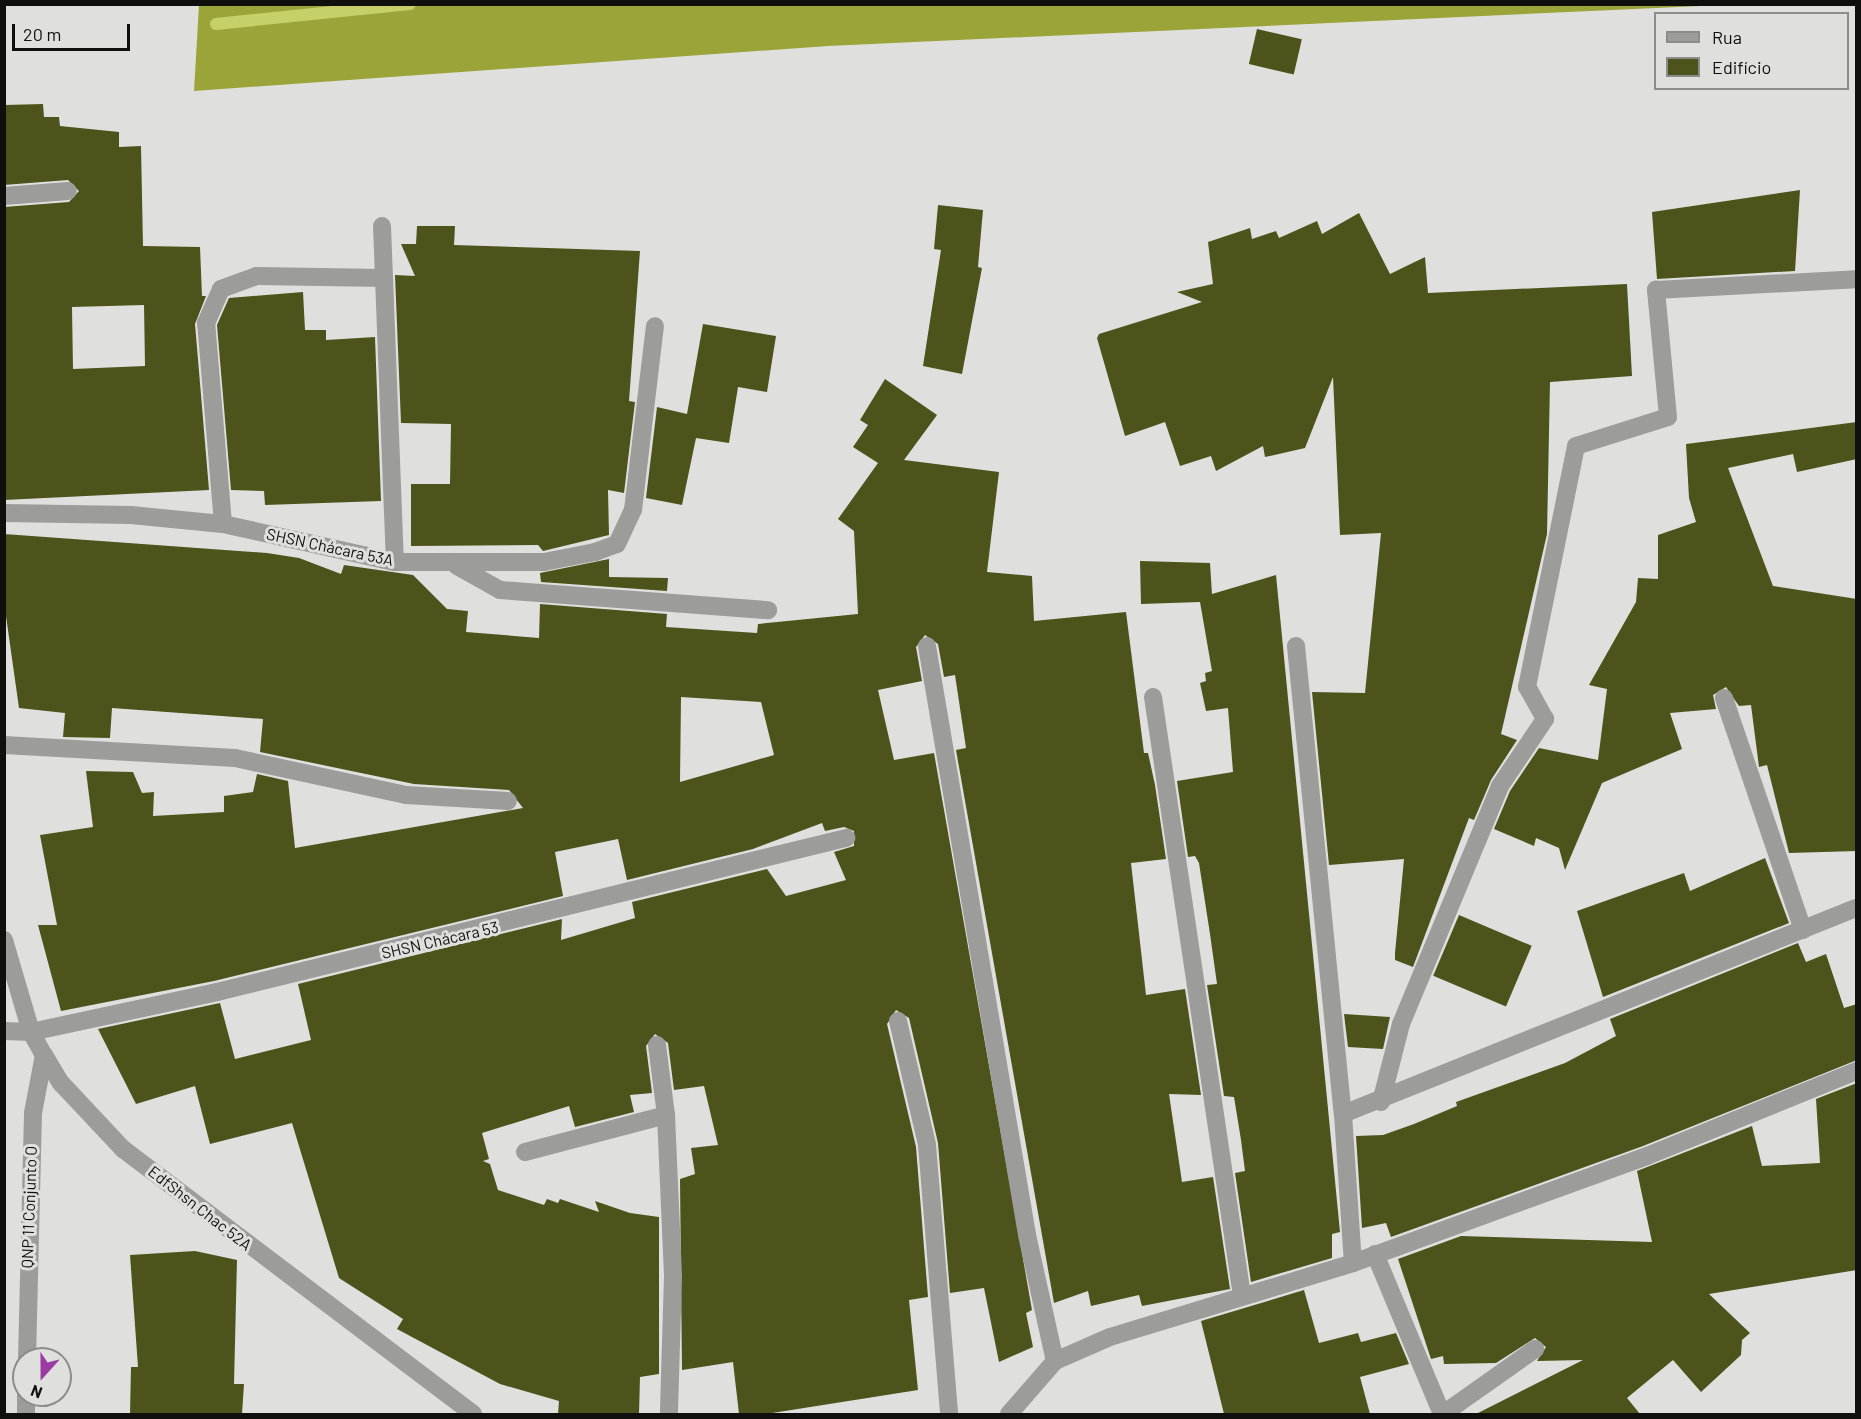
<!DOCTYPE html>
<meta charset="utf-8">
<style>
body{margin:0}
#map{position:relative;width:1861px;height:1419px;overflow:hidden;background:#dfe0dd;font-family:Barlow,sans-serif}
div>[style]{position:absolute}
.forest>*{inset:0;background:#9ba439}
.stream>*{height:12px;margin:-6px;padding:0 6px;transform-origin:6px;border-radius:6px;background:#c5d068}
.building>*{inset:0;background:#4e531b;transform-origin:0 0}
.minor>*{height:18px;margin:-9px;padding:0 9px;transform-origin:9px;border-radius:9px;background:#9c9c9b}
span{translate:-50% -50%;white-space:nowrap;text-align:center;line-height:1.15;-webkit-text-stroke:6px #dfe0dd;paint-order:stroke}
.street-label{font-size:16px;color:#0f0f0e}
.frame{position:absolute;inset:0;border:6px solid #0f0f0e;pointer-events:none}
.legend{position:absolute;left:1654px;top:12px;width:195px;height:78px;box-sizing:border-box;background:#dfe0dd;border:2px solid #8c8c8a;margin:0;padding:8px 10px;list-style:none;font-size:18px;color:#0f0f0e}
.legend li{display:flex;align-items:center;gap:12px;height:30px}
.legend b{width:30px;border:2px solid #8c8c8a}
.north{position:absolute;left:12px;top:1347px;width:60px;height:60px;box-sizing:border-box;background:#dfe0dd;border:2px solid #8c8c8a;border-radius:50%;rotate:201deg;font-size:16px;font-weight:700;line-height:24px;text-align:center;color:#0f0f0e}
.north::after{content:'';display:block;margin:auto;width:21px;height:27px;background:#9b3ca4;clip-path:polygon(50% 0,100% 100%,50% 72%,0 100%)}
.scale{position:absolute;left:12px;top:24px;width:118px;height:27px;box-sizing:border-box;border:3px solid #0f0f0e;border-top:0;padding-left:8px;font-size:18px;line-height:21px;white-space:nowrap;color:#0f0f0e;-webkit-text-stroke:4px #dfe0dd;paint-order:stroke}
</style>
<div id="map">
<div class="forest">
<div style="clip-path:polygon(199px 5px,199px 4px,1723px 5px,828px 46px,194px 91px)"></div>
</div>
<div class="stream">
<div style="left:216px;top:24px;width:195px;rotate:-5.9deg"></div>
</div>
<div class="building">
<div style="left:1257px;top:29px;width:46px;height:36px;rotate:13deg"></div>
<div style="clip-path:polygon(evenodd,43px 104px,44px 117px,59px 117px,60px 126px,119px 132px,119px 147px,141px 146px,143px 246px,200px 247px,202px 296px,206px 296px,195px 324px,209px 490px,4px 500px,4px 207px,69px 202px,79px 191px,68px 180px,4px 185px,4px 105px,43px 104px,144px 305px,145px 366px,73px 369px,72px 307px,144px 305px)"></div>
<div style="clip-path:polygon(1800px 190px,1795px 271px,1657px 279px,1652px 212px)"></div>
<div style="clip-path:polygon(938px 205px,983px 210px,978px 267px,982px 268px,962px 374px,923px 366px,941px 250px,934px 249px)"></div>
<div style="clip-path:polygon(1359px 213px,1390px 274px,1425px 257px,1428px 293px,1627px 284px,1632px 376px,1550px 382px,1547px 534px,1501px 734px,1517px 740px,1491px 780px,1474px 820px,1469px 818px,1413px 967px,1395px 960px,1395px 953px,1404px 859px,1329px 865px,1312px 692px,1365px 693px,1381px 533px,1340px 535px,1333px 377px,1305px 448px,1265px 457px,1263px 446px,1216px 471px,1211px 456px,1180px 466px,1165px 422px,1125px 436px,1097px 338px,1099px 334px,1202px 302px,1177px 292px,1213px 284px,1208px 242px,1250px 228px,1252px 239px,1276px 231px,1279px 238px,1317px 221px,1322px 234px)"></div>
<div style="clip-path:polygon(417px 226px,455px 226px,454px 245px,640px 251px,629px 401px,635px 402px,624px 493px,608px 490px,609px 535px,543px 551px,538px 545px,411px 546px,411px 484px,450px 484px,451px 424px,401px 423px,395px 275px,415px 276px,401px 244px,416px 244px)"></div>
<div style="clip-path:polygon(303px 292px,305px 330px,326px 330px,326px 340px,375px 337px,381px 501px,265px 505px,264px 491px,231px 490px,217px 325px,229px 298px)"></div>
<div style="clip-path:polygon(703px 324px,776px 336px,767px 392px,738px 387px,729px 443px,696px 438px,682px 505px,646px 498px,657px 407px,687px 414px)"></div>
<div style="clip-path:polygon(evenodd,885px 379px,937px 415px,904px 460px,999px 472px,987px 572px,1032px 576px,1034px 621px,1126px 612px,1144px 753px,1148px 753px,1155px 785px,1166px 859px,1131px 863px,1146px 995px,1185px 989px,1201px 1095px,1169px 1094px,1182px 1182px,1213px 1177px,1230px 1289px,1142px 1306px,1139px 1295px,1091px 1306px,1088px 1291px,1054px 1303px,956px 750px,966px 748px,955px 675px,944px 677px,938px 644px,925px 635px,916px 647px,922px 681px,878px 690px,894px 760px,934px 753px,1032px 1310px,1026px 1313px,1033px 1347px,999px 1362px,984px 1288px,950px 1293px,938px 1143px,909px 1018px,896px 1010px,887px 1024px,916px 1147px,928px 1297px,909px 1300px,918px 1390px,766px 1414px,739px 1414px,733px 1362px,682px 1370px,680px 1179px,695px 1174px,691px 1148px,718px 1145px,704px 1086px,674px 1090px,668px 1043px,655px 1034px,646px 1046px,652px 1093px,630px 1095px,634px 1112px,575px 1127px,569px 1106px,482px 1133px,489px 1159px,483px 1161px,490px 1164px,498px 1190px,544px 1205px,547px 1199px,558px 1203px,560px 1199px,599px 1212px,595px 1201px,630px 1213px,659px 1217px,659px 1374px,640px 1377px,639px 1414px,558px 1414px,559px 1401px,500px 1384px,397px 1329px,403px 1319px,339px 1278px,292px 1123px,210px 1144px,195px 1086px,136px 1104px,98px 1029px,220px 1003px,235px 1059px,311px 1040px,298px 984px,562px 919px,561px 940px,635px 918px,632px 902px,767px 869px,786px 896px,846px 880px,834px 852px,854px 846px,854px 831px,844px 827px,825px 831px,822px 823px,753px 849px,627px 880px,618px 839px,555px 852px,563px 896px,214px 981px,61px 1011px,38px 925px,57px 925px,40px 835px,93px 827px,86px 771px,133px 772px,142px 793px,154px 792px,153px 816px,224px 812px,224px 796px,253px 792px,257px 774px,288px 781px,295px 848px,523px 808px,509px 790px,414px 784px,260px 752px,263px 719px,112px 708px,110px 738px,63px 737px,65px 713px,19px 708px,4px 602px,4px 534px,267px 553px,299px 558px,341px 574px,344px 565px,413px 575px,447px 609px,468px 611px,466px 632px,539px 638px,540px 604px,667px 614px,666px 627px,757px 633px,758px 624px,858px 614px,854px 531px,838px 519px,878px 463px,853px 447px,868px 425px,860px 420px,885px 379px,681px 697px,761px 702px,774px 755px,680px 782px,681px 697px)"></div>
<div style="clip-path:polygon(1857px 422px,1857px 459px,1797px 472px,1793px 454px,1728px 468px,1773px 586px,1857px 599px,1857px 851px,1789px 853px,1767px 765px,1759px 767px,1751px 705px,1739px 706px,1726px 687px,1713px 695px,1716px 709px,1670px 713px,1682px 749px,1602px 783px,1565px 870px,1559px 848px,1536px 838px,1534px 846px,1494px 829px,1510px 791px,1539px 748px,1598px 760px,1607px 689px,1589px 685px,1636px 602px,1638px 578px,1658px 579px,1658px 535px,1696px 522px,1689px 498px,1686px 444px)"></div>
<div style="clip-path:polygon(609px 559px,609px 577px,668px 578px,667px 591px,541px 582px,540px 573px)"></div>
<div style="clip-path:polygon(1140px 561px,1210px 563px,1212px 594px,1276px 575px,1340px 1232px,1332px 1234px,1332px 1258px,1251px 1282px,1235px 1173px,1245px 1171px,1241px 1140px,1234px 1097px,1224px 1096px,1207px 985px,1217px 984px,1210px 934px,1199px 863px,1195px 856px,1188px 857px,1177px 781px,1233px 772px,1228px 708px,1206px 711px,1200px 683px,1206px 681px,1205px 673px,1212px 671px,1200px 602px,1141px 604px)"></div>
<div style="clip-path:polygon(1765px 858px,1789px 923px,1603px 997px,1577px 911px,1684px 873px,1690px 891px)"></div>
<div style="left:1459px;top:915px;width:79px;height:66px;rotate:23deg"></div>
<div style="clip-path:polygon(1798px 943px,1806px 962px,1826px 954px,1844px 1008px,1857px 1004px,1857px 1060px,1643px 1146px,1391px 1237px,1386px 1223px,1362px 1228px,1356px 1136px,1383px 1135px,1414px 1124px,1457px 1106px,1456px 1102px,1565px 1063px,1616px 1036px,1610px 1019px)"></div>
<div style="clip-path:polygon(1344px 1014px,1390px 1017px,1383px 1049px,1348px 1047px)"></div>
<div style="clip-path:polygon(1857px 1083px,1857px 1270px,1709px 1294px,1750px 1333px,1742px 1340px,1741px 1355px,1701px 1392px,1673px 1360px,1627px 1398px,1640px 1414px,1476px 1414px,1583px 1360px,1537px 1361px,1546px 1347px,1535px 1338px,1496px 1363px,1444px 1364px,1443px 1356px,1431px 1359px,1398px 1259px,1461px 1236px,1652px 1242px,1637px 1171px,1752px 1126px,1762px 1166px,1820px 1163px,1816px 1099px)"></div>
<div style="clip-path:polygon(195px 1251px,237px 1260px,234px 1384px,244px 1384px,242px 1414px,130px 1414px,131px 1367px,138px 1367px,130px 1255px)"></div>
<div style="clip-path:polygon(1304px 1290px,1319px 1343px,1358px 1333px,1361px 1342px,1396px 1333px,1409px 1364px,1360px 1377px,1370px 1414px,1224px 1414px,1201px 1321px)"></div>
</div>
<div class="minor">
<div style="left:4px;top:196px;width:64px;rotate:-4.5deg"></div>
<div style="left:382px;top:226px;width:336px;rotate:87.8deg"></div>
<div style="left:4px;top:513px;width:127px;rotate:0.9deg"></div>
<div style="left:131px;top:515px;width:92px;rotate:5.6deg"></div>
<div style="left:223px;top:524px;width:176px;rotate:12.5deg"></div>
<div style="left:395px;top:562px;width:149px"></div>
<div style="left:544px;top:562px;width:52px;rotate:-11.1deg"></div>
<div style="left:595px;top:552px;width:23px;rotate:-20deg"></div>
<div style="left:617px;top:544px;width:38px;rotate:-65deg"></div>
<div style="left:633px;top:510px;width:185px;rotate:-83.2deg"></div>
<div style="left:223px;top:524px;width:202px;rotate:-94.8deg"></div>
<div style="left:206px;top:323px;width:37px;rotate:-66deg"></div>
<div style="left:221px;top:289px;width:38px;rotate:-20deg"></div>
<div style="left:257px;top:276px;width:127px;rotate:0.9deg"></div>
<div style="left:457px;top:566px;width:49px;rotate:29.2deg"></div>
<div style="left:500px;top:590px;width:269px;rotate:4.3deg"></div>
<div style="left:927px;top:646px;width:597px;rotate:80.36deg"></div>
<div style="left:1027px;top:1235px;width:129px;rotate:77.5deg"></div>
<div style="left:1296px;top:646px;width:470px;rotate:84.3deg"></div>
<div style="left:1343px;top:1114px;width:149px;rotate:86.2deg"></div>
<div style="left:1153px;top:697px;width:606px;rotate:81.55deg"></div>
<div style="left:1724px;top:698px;width:245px;rotate:71.2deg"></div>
<div style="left:4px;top:745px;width:231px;rotate:3.2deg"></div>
<div style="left:235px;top:758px;width:175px;rotate:12.2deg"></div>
<div style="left:406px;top:795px;width:102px;rotate:3.4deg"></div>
<div style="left:4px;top:940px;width:96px;rotate:73.6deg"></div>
<div style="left:31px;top:1032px;width:26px;rotate:61deg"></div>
<div style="left:44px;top:1055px;width:33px;rotate:59deg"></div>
<div style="left:61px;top:1083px;width:91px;rotate:46.8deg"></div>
<div style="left:123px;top:1149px;width:439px;rotate:37.1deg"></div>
<div style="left:898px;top:1021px;width:127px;rotate:76.8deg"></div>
<div style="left:927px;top:1145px;width:270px;rotate:85.3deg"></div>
<div style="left:4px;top:1031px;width:27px;rotate:2deg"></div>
<div style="left:31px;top:1032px;width:190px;rotate:-12.1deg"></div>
<div style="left:217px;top:992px;width:648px;rotate:-13.76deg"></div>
<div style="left:657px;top:1045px;width:71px;rotate:82.7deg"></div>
<div style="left:666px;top:1115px;width:161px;rotate:87.5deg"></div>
<div style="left:673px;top:1276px;width:138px;rotate:91.7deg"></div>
<div style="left:1381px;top:1102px;width:81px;rotate:-75.6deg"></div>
<div style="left:1401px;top:1024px;width:258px;rotate:-67.4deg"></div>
<div style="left:1500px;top:786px;width:81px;rotate:-56.1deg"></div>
<div style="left:1545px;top:719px;width:37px;rotate:-119deg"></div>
<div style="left:1527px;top:687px;width:246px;rotate:-78.5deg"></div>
<div style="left:1576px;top:446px;width:96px;rotate:-17.5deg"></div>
<div style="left:1668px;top:417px;width:128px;rotate:-95.4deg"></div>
<div style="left:1656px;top:290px;width:200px;rotate:-3.1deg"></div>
<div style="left:1343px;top:1114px;width:553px;rotate:-21.88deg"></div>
<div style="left:525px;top:1152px;width:146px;rotate:-14.7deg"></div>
<div style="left:1375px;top:1254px;width:173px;rotate:67.3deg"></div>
<div style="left:27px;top:1359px;width:246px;rotate:-88.6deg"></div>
<div style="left:33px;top:1113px;width:59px;rotate:-79.3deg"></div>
<div style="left:26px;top:1414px;width:19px;rotate:-90deg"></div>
<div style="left:1009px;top:1414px;width:70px;rotate:-49deg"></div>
<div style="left:1055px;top:1361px;width:60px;rotate:-23.6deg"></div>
<div style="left:1110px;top:1337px;width:254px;rotate:-16.9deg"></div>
<div style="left:1353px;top:1263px;width:313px;rotate:-20deg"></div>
<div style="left:1647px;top:1156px;width:226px;rotate:-22.1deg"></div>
<div style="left:1443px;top:1414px;width:113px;rotate:-35.2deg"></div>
</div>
<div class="street-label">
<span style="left:330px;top:547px;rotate:12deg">SHSN Chácara 53A</span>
<span style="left:440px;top:940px;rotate:-13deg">SHSN Chácara 53</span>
<span style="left:29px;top:1207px;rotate:-88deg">QNP 11 Conjunto O</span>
<span style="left:200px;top:1208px;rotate:38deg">EdfShsn Chac 52A</span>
</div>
<div class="frame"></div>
<ul class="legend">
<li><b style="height:8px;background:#9c9c9b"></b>Rua</li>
<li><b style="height:16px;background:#4e531b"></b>Edifício</li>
</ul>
<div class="north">N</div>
<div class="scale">20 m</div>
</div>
